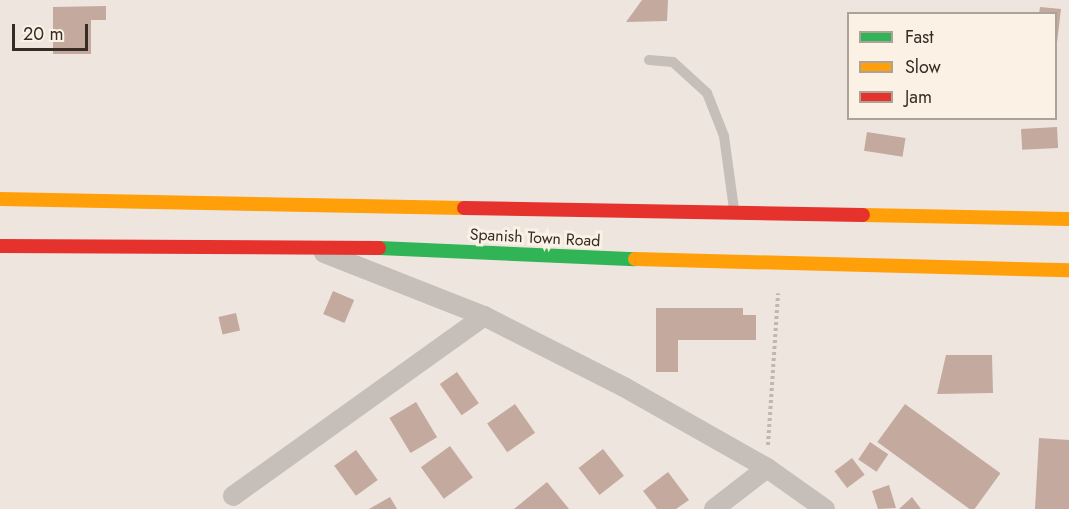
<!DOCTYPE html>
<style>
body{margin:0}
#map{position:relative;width:1069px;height:509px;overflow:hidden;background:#eee6de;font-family:Jost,sans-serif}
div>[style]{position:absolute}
.building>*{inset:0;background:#c3a99e;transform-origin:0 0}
.path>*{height:4px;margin-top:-2px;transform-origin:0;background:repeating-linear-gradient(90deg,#bfb7b0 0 3px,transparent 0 6px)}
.lane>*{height:10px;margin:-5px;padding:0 5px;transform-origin:5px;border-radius:5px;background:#c6beb8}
.street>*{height:20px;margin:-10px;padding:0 10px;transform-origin:10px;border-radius:10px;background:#c6beb8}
.fast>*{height:14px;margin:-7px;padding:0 7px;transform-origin:7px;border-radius:7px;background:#30b455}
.slow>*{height:14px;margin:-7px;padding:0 7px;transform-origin:7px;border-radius:7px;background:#ff9f0a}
.jam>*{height:14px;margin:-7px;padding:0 7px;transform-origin:7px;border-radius:7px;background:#e5322d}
span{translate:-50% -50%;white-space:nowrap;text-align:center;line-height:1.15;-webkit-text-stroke:6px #fbf1e5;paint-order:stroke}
.street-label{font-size:16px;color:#372b26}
.legend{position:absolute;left:847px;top:12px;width:210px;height:108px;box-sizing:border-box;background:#fbf1e5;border:2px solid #ada299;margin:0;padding:8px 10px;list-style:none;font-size:18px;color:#372b26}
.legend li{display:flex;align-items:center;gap:12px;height:30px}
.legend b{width:30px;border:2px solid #ada299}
.scale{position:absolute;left:12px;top:24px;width:76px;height:27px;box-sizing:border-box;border:3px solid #372b26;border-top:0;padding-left:8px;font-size:18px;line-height:21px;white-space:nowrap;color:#372b26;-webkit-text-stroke:4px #fbf1e5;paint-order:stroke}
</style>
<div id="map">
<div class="building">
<div style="clip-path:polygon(642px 0,668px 0,667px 21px,626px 22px)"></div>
<div style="clip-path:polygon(106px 6px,106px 20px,91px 20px,91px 54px,53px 54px,53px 7px)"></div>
<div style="clip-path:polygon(1040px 7px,1061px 9px,1057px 43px,1056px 14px,1039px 14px)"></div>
<div style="left:1057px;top:127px;width:21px;height:36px;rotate:87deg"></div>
<div style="left:867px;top:132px;width:39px;height:19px;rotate:9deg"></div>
<div style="left:333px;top:291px;width:23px;height:25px;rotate:23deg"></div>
<div style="clip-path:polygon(656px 308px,743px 308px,743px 315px,756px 315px,756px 340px,678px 340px,678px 372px,656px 372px)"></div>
<div style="left:236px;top:313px;width:18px;height:18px;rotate:77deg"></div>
<div style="clip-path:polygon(946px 355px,992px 355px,993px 393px,937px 394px)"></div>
<div style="left:457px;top:372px;width:38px;height:21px;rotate:55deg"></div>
<div style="left:416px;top:402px;width:41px;height:31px;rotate:59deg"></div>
<div style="left:515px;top:404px;width:35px;height:34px;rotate:55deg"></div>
<div style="left:905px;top:404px;width:118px;height:47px;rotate:36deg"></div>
<div style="clip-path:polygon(1039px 438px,1069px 440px,1069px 509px,1035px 509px)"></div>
<div style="left:870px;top:442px;width:22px;height:21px;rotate:34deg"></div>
<div style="left:450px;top:446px;width:39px;height:36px;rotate:54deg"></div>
<div style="left:603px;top:449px;width:34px;height:31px;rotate:52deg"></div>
<div style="left:356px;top:450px;width:37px;height:27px;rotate:54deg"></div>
<div style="left:852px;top:458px;width:21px;height:22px;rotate:53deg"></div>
<div style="clip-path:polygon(668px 472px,689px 500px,676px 509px,657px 509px,643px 491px)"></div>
<div style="clip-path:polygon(547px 482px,569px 509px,514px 509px)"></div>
<div style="clip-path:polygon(889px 485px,896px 508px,878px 509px,872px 491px)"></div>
<div style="clip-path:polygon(390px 497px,397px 509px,369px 509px)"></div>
<div style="clip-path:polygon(912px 497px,921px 509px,899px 509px)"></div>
</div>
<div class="path">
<div style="left:768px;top:445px;width:152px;rotate:-86.2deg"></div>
</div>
<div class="lane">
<div style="left:649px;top:60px;width:24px;rotate:5deg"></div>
<div style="left:673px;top:62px;width:46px;rotate:42.4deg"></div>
<div style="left:707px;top:93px;width:46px;rotate:68.4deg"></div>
<div style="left:724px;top:136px;width:74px;rotate:82.2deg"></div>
</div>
<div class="street">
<div style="left:324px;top:253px;width:172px;rotate:21.5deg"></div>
<div style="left:484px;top:316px;width:157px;rotate:26.9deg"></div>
<div style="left:624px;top:387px;width:164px;rotate:29.5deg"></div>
<div style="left:767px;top:468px;width:71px;rotate:35.3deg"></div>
<div style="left:233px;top:496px;width:309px;rotate:-35.6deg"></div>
<div style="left:714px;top:509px;width:67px;rotate:-37.7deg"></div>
</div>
<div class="fast">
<div style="left:379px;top:248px;width:256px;rotate:2.5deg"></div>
</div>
<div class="slow">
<div style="left:0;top:199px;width:464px;rotate:1.1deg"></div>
<div style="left:863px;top:215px;width:206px;rotate:1.1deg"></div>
<div style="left:635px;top:259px;width:434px;rotate:1.5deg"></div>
</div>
<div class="jam">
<div style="left:464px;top:208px;width:399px;rotate:1deg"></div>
<div style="left:0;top:246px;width:379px;rotate:0.3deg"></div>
</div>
<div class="street-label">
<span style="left:535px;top:238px;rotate:3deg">Spanish Town Road</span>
</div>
<ul class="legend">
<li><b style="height:8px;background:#30b455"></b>Fast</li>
<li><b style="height:8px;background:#ff9f0a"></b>Slow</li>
<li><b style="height:8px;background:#e5322d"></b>Jam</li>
</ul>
<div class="scale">20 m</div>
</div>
